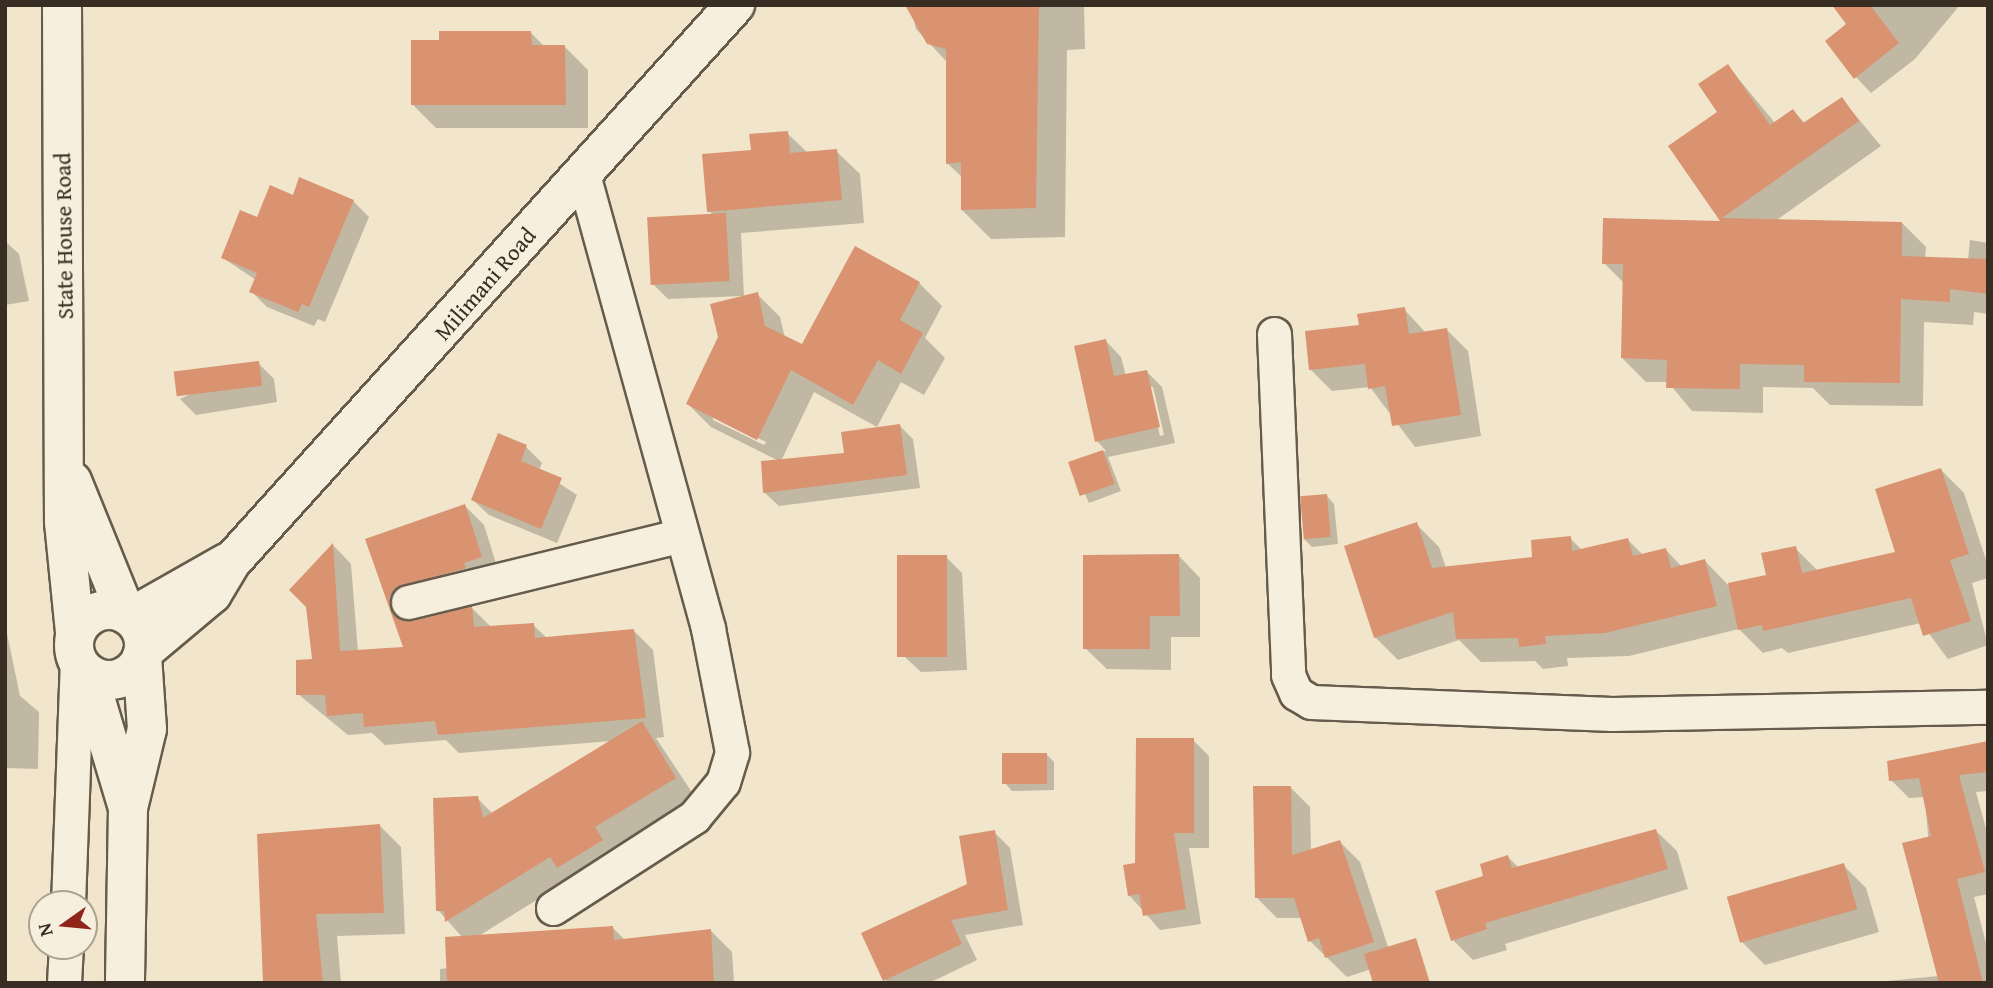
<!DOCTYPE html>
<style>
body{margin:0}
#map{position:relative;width:1993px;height:988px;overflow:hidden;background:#f1e6cb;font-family:"Gentium Book Plus",serif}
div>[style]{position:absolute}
.shadow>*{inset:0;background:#0003}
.building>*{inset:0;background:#d99371;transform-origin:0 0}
.roads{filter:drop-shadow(2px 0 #665b4c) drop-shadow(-2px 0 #665b4c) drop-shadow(0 2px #665b4c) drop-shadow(0 -2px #665b4c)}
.minor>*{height:33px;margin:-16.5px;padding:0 16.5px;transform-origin:16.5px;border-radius:16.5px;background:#f6efdd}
.tertiary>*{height:38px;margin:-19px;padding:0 19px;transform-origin:19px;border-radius:19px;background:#f6efdd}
.secondary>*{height:38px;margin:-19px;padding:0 19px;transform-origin:19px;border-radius:19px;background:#f6efdd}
.secondary>.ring{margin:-19px;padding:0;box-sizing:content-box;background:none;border:38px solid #f6efdd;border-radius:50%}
span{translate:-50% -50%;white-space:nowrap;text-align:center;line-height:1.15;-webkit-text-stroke:6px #f6efdd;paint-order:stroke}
.street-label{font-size:23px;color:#372d22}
.frame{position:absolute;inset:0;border:7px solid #372d22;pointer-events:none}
.north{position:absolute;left:28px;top:890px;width:70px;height:70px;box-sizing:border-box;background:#f6efdd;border:2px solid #aaa192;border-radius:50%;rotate:255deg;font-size:19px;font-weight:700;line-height:28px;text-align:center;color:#372d22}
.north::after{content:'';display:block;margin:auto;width:24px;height:32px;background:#8f2418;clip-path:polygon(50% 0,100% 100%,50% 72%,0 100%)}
</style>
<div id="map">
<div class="shadow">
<div style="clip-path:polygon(910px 5px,1084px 5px,1085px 49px,1067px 50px,1065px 237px,991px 239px,962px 210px,963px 178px,947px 163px,947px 62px,916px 29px)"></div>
<div style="clip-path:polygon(1834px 5px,1960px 5px,1915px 59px,1871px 93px,1856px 77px,1849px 24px)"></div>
<div style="clip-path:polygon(531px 33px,545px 47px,565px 47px,588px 70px,588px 128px,436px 128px,413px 105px)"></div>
<div style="clip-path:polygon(1728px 66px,1775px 123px,1793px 111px,1806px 124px,1842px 99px,1881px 146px,1775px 221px,1902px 223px,1926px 247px,1925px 258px,1968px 260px,1970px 240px,1988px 243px,1988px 314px,1974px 312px,1973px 325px,1924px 322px,1923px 406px,1830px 405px,1813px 388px,1763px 387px,1763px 413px,1692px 411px,1668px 382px,1646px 382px,1622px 358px,1624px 283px,1604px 263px,1723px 223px,1671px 146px,1720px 112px)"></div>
<div style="clip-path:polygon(evenodd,787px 133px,808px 153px,836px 151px,860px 174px,864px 223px,741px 233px,744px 297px,757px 294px,780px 317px,785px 338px,803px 346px,919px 283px,942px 306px,925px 338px,945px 358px,924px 395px,901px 382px,877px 427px,814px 392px,781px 461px,846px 455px,900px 426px,913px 439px,920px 488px,779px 506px,765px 493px,779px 461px,711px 427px,688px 404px,742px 296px,668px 299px,652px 283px,713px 215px,709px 211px,753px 151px,787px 133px,713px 416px,766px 442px,764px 445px,713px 420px,713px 416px)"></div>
<div style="clip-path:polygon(353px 201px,369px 217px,325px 322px,318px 319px,314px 326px,267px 307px,251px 291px,256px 280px,223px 258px,258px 220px)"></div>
<div style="clip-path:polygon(5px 241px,19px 254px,29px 301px,5px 305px)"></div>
<div style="clip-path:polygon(1404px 309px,1426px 333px,1446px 329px,1468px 351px,1481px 436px,1415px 447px,1370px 387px,1332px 391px,1310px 369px,1361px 327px)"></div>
<div style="clip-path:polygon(evenodd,1106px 341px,1121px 357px,1126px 376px,1146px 371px,1162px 387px,1175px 443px,1108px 457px,1121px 491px,1089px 503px,1071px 463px,1106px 451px,1097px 441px,1106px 341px,1149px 387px,1153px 387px,1164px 435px,1160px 436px,1149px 387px)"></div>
<div style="clip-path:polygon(258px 363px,274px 379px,277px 402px,196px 415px,180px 399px)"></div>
<div style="clip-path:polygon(526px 447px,542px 463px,539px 470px,577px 495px,557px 543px,489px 515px,473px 500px)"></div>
<div style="clip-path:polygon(1941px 470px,1964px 493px,1988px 566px,1988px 578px,1972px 583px,1988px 645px,1948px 659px,1921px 623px,1788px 653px,1782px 648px,1763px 653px,1739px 629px,1629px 656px,1567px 658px,1568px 666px,1543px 669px,1535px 661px,1481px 662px,1459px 640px,1398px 660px,1375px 637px,1416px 524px,1439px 547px,1446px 568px,1534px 559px,1570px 538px,1583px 551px,1628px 540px,1644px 556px,1666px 550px,1682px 567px,1705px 561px,1728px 585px,1768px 576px,1795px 548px,1818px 571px,1898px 553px)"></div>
<div style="clip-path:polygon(1327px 496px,1334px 504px,1338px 544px,1312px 547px,1304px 539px)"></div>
<div style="clip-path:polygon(465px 506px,484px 525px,500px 576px,422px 602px,409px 623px,472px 608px,492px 628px,533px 625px,547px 638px,634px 631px,653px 650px,664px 737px,656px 738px,697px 800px,477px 937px,613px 928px,625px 940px,710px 930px,732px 952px,734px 983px,440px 983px,440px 969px,449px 968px,463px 938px,438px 910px,477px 798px,493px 814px,612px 741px,459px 753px,446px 740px,385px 745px,372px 733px,348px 735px,298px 694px,314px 661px,333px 545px,351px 564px,358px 652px,405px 648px,368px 540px)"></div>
<div style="clip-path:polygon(1179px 556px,1200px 578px,1200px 637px,1171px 637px,1171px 670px,1107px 669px,1085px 648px)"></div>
<div style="clip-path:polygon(946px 557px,962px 573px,967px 670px,921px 672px,905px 657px)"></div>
<div style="clip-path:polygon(5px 624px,20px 696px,39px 712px,38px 769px,5px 768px)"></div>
<div style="clip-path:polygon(1193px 740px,1209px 756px,1209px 848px,1189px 848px,1201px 924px,1160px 930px,1129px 895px)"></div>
<div style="clip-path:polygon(1988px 744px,1988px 791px,1976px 792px,1988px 836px,1988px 894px,1974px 897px,1988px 951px,1988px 983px,1866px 983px,1939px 976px,1925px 797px,1909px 798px,1891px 780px)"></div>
<div style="clip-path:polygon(1046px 754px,1054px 762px,1054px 790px,1012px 791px,1005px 783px)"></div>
<div style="clip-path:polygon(1290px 787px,1310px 807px,1311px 851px,1340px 842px,1360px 862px,1393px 962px,1347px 977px,1310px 941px,1302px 918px,1277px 918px,1257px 898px)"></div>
<div style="clip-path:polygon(379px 825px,401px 847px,405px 934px,337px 936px,341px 983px,390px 983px,267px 983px,259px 836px)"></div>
<div style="clip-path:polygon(1656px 831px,1677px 851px,1688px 889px,1505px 944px,1507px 950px,1473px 960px,1453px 940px,1508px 857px,1519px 868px)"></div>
<div style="clip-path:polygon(994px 832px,1010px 848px,1023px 925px,965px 935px,977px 960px,929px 983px,887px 983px,863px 934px,969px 885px)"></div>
<div style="clip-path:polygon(1843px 865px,1866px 888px,1879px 932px,1765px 965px,1742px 942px)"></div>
</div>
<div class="building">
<div style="clip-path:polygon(905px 5px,1039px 5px,1036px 208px,961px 210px,961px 162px,946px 164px,946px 49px,927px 44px)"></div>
<div style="clip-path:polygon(1832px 5px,1870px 5px,1899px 43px,1854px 79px,1825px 41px,1846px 24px)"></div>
<div style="clip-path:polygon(439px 31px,531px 31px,532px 45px,565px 45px,566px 105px,411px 105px,411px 40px,439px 40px)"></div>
<div style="clip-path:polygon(1728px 64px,1770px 125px,1793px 109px,1803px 123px,1842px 97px,1859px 121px,1722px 218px,1902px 222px,1902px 256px,1988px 259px,1988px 294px,1950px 289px,1950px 302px,1901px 299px,1900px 383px,1804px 382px,1804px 365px,1740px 364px,1740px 389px,1666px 388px,1667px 360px,1621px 358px,1623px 264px,1602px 264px,1603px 218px,1720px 221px,1668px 146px,1717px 112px,1698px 84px)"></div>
<div style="clip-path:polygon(788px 131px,790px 153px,837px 149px,842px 200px,707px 212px,702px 154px,751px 150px,749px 134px)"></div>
<div style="clip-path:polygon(299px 177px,354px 200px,309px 307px,302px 304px,298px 312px,249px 292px,257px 273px,221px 258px,240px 210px,257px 217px,270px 185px,293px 195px)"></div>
<div style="left:726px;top:213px;width:68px;height:79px;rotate:87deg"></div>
<div style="clip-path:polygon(855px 246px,920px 282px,900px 320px,923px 333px,901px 374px,878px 360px,853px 405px,791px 370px,757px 440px,686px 404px,718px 337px,710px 304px,758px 292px,765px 326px,802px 344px)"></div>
<div style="clip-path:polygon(1405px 307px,1409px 334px,1447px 328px,1461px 415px,1392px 426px,1385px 386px,1368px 389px,1365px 364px,1309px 370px,1305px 331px,1359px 325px,1357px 314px)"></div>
<div style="clip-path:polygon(1106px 339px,1114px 376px,1147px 370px,1160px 427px,1095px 442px,1074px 346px)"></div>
<div style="left:259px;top:361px;width:25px;height:86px;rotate:83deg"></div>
<div style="clip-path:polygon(900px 424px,907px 475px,763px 493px,761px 461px,844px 453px,841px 432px)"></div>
<div style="clip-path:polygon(498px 433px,527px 445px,521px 461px,562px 478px,541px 529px,471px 500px)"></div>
<div style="left:1103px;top:450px;width:36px;height:37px;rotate:71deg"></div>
<div style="clip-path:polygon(1941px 468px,1969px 554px,1950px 560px,1971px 621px,1923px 636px,1911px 598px,1763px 631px,1762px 625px,1738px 630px,1728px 583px,1766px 575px,1761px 553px,1796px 546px,1802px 573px,1895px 552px,1875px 489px)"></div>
<div style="left:1327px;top:494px;width:43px;height:27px;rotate:85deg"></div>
<div style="clip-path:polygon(465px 504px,482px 557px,464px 563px,466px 568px,395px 588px,389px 597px,394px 615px,413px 621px,472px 606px,474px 627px,534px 623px,535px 638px,634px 629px,646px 718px,438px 735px,435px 721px,364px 727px,363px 713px,327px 716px,325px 695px,296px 695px,296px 660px,312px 659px,306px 607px,289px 590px,333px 543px,340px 651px,403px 647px,365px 539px)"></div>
<div style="clip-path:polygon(1417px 522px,1432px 568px,1532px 557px,1531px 540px,1571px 536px,1572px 551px,1628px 538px,1633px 556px,1666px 548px,1671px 568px,1705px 559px,1717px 606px,1605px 633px,1545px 636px,1546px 644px,1519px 647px,1518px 638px,1456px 639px,1453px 612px,1374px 638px,1344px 546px)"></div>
<div style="clip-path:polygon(1179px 554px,1180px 616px,1150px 616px,1150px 649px,1083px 649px,1083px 555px)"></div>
<div style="left:897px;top:555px;width:50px;height:102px"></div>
<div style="clip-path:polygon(642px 721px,676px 778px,595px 827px,603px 840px,557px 868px,550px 857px,445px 922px,444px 911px,436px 911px,433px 798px,478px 796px,483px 818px)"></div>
<div style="clip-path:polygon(1136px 738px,1194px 738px,1194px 833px,1174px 833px,1186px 909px,1143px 916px,1139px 894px,1128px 896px,1123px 865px,1135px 863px)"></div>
<div style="clip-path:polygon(1988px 741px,1988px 772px,1959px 775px,1985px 872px,1957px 879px,1983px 983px,1939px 983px,1902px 843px,1931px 836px,1919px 778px,1889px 781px,1887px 761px)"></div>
<div style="left:1002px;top:753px;width:45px;height:31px"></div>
<div style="clip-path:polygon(1253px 786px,1291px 786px,1292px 855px,1340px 840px,1374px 942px,1325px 958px,1319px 938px,1308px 942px,1294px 898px,1255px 898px)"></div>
<div style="clip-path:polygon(380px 824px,384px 913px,316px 914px,323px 983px,263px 983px,257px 834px)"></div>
<div style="clip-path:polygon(1656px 829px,1668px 869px,1485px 923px,1487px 929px,1451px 941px,1435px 891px,1483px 876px,1480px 864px,1508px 855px,1512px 868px)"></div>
<div style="clip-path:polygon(995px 830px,1008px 910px,951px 920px,962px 944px,883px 981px,861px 933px,967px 884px,959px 836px)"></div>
<div style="left:1844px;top:863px;width:48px;height:122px;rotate:74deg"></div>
<div style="clip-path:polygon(613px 926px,614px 940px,711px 929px,714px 983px,447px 983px,445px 937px)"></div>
<div style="clip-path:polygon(1416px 938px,1430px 983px,1373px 983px,1364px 954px)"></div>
</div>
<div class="roads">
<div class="minor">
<div style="left:1274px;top:334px;width:341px;rotate:87.6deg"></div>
<div style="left:1288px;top:675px;width:20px;rotate:66deg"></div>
<div style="left:1296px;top:693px;width:17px;rotate:31deg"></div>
<div style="left:1311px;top:702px;width:301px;rotate:2.3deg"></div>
<div style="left:1612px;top:714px;width:376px;rotate:-1.1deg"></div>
<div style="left:408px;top:602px;width:282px;rotate:-13.7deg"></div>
<div style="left:68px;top:904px;width:243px;rotate:-87.9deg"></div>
<div style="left:553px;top:908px;width:168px;rotate:-32.8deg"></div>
<div style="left:694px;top:817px;width:45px;rotate:-50.4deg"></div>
<div style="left:723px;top:782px;width:31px;rotate:-73deg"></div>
<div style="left:732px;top:752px;width:126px;rotate:-101deg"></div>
<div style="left:708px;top:628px;width:472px;rotate:-105.4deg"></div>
<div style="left:64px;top:983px;width:37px;rotate:-87deg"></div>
</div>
<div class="tertiary">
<div style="left:131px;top:617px;width:109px;rotate:-29.6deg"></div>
<div style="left:144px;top:651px;width:89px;rotate:-40deg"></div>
<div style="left:212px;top:594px;width:39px;rotate:-59deg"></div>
<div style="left:232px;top:561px;width:750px;rotate:-47.87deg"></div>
</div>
<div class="secondary">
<div style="left:62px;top:5px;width:517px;rotate:89.78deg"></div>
<div style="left:64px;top:522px;width:112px;rotate:84.3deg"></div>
<div style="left:72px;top:481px;width:144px;rotate:67.9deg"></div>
<div class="ring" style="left:74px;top:610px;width:32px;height:32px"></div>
<div style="left:88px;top:674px;width:140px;rotate:73.4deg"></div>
<div style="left:128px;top:808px;width:175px;rotate:91deg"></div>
<div style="left:128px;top:808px;width:81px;rotate:-76.5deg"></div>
<div style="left:147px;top:729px;width:73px;rotate:-93.9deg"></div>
</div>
</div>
<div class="street-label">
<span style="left:64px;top:236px;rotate:-91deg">State House Road</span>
<span style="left:485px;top:284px;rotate:-49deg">Milimani Road</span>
</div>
<div class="frame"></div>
<div class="north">N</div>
</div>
